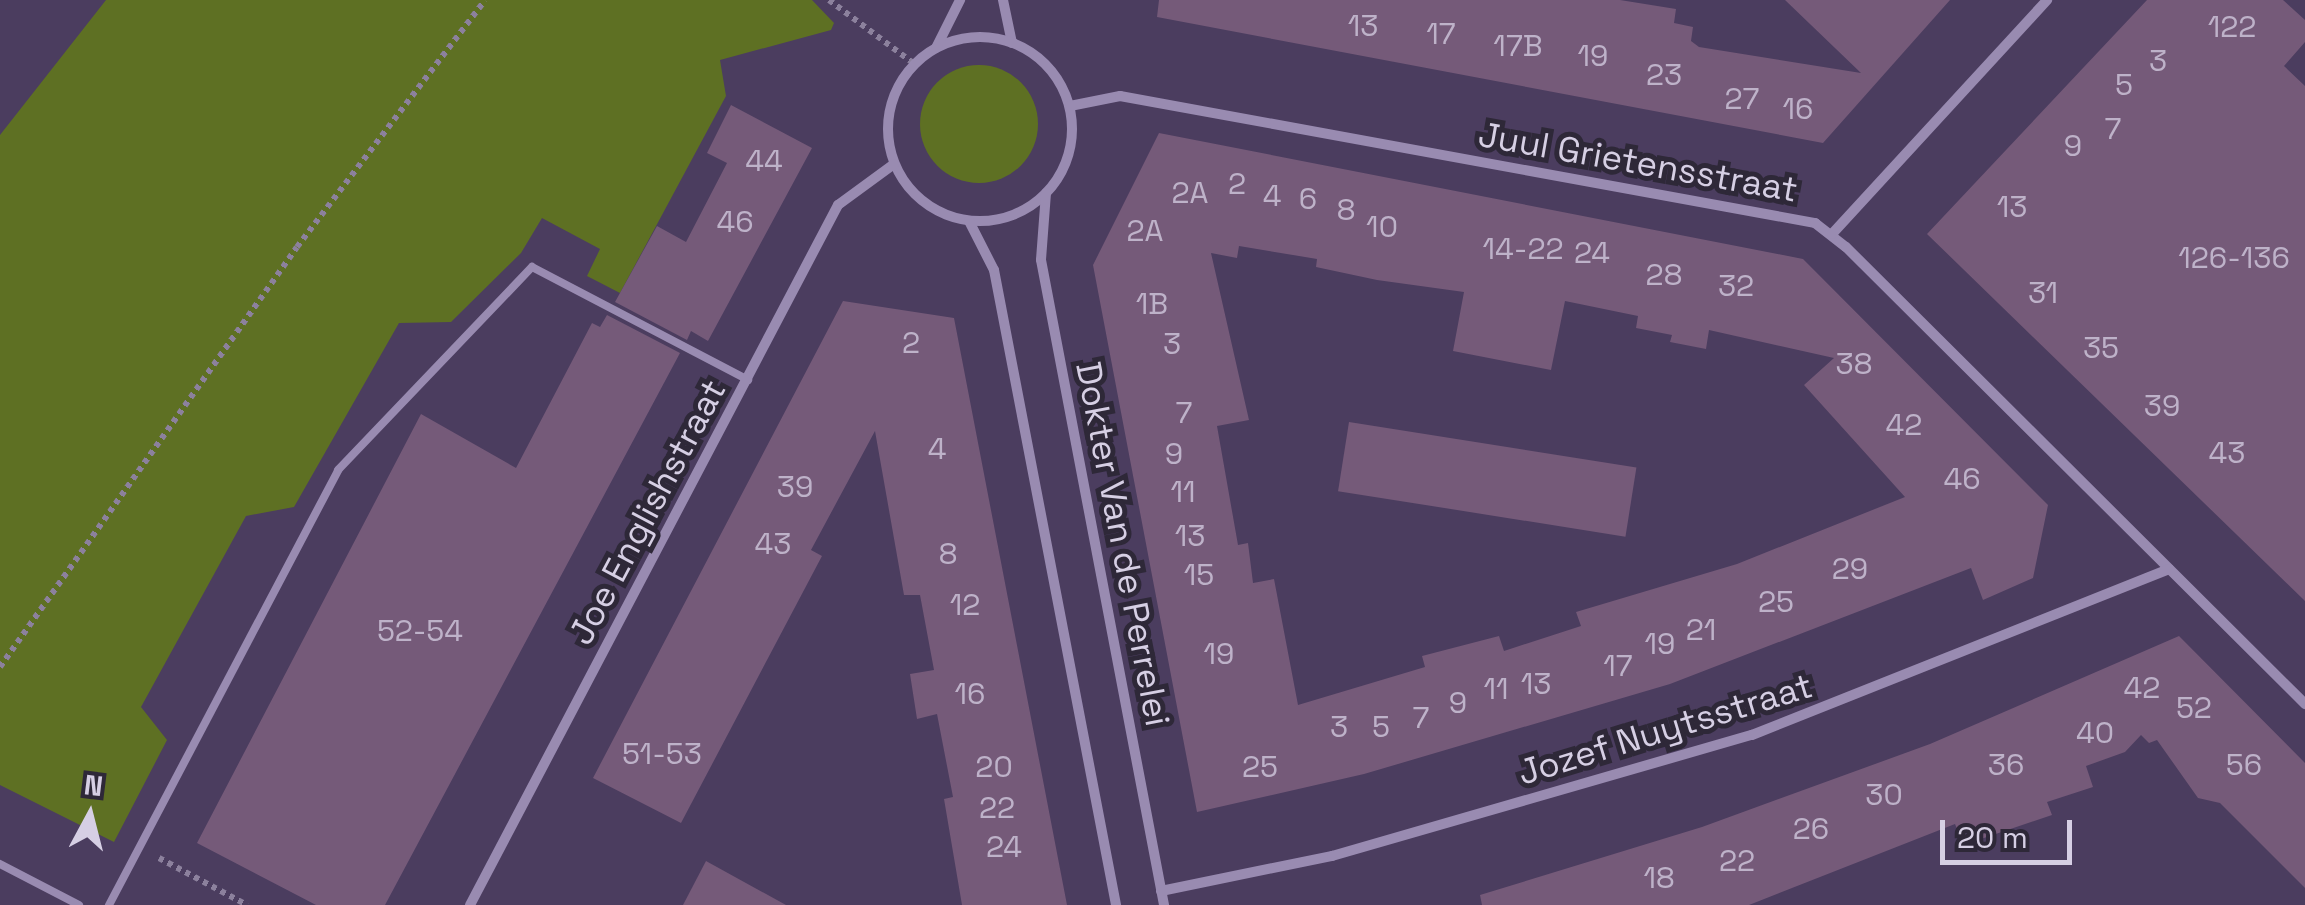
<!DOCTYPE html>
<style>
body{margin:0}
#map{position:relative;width:2305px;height:905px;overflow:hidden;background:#4b3d5f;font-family:"Space Grotesk",sans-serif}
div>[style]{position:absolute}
.green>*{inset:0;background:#5e7023}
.round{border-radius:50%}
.building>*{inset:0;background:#755a79;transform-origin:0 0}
.path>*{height:6px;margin-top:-3px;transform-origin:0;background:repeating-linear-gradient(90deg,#8c819d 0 5px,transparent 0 10px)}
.lane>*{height:8px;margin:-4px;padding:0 4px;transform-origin:4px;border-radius:4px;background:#998bb1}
.street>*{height:10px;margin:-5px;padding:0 5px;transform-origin:5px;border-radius:5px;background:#998bb1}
.street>.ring{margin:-5px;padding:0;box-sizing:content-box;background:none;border:10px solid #998bb1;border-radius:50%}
span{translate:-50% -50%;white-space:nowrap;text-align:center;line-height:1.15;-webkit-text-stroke:10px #2e2838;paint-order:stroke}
.number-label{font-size:30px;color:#beb2c9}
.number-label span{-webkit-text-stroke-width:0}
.street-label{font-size:35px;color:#d6cfe4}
.north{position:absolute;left:40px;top:765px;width:100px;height:100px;-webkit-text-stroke:8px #2e2838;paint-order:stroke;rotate:7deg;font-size:28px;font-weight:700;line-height:40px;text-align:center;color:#d6cfe4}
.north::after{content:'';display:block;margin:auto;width:35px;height:45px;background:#d6cfe4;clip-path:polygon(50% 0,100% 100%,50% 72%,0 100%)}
.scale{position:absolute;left:1940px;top:820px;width:132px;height:45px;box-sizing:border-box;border:5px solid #d6cfe4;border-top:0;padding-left:12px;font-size:30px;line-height:35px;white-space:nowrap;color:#d6cfe4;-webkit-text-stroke:8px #2e2838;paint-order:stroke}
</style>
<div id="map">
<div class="green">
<div style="clip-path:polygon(106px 0,812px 0,834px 23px,831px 30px,720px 60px,726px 96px,620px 293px,587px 276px,600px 249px,542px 218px,521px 253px,451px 322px,399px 323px,294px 507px,246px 516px,141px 707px,167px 740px,114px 842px,0 785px,0 135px)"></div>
<div class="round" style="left:920px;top:65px;width:118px;height:118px"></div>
</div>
<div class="building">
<div style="clip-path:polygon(1159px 0,1620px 0,1676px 9px,1674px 23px,1693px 27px,1691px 41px,1699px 47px,1861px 73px,1785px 0,1950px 0,1823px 143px,1157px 17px)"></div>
<div style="clip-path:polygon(2147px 0,2283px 0,2305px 20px,2305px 42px,2284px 66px,2305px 86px,2305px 601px,1927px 234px)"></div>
<div style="clip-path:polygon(731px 105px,812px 148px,708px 341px,691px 331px,687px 340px,615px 302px,657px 226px,686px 242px,727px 163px,707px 153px)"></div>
<div style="clip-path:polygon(evenodd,1159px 133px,1803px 259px,2048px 505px,2033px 578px,1983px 600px,1971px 568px,1670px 684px,1364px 774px,1197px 812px,1093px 265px,1159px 133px,1239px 246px,1317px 259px,1316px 267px,1377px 280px,1464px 292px,1453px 351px,1551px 370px,1565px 301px,1638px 316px,1636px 328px,1672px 335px,1670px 342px,1706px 349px,1709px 330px,1834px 358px,1804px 385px,1905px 497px,1737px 564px,1576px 612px,1581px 626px,1504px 651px,1499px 636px,1422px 656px,1425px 667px,1298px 705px,1274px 579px,1253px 583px,1248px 543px,1238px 545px,1217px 426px,1249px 420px,1211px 253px,1237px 258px,1239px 246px)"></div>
<div style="clip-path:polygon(843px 301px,954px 318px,1067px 905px,962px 905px,944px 799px,953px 797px,937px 714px,917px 719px,910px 674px,934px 670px,920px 595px,904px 595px,875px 431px,811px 550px,822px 556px,681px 823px,593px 778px)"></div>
<div style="clip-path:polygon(607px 315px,680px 353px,385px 905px,316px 905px,197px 843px,421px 414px,516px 468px,592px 323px,600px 327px)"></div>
<div style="left:1349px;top:422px;width:291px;height:70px;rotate:9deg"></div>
<div style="clip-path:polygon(2179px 636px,2305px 763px,2305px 888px,2220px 803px,2198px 798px,2157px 740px,2149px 743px,2141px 735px,2125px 752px,2086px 766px,2093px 787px,2047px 802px,2052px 815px,1978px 840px,1975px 829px,1959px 834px,1955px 824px,1749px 905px,1482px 905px,1480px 895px,1702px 827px,1930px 744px)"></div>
<div style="clip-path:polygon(706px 861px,786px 905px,683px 905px)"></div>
</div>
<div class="path">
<div style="left:829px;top:0;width:104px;rotate:36.8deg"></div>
<div style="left:0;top:667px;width:514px;rotate:-54.73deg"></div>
<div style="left:297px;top:247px;width:310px;rotate:-52.7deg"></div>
<div style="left:159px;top:858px;width:100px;rotate:28.1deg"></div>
</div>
<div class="lane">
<div style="left:0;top:864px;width:89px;rotate:27.4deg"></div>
<div style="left:109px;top:905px;width:492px;rotate:-62.2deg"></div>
<div style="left:338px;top:470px;width:281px;rotate:-46.3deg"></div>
<div style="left:532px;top:267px;width:244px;rotate:27.6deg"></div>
</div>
<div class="street">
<div style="left:1003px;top:0;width:44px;rotate:78.2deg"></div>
<div class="ring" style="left:888px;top:37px;width:174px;height:174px"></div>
<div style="left:936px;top:48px;width:54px;rotate:-63.4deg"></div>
<div style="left:1070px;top:106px;width:51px;rotate:-11.3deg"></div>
<div style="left:1120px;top:96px;width:707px;rotate:10.36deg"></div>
<div style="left:1815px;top:223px;width:39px;rotate:38deg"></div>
<div style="left:1846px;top:247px;width:648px;rotate:44.87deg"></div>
<div style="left:1046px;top:193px;width:67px;rotate:94.3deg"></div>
<div style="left:1041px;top:260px;width:657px;rotate:79.2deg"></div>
<div style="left:969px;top:221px;width:55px;rotate:63deg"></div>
<div style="left:994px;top:270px;width:647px;rotate:79.12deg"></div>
<div style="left:1832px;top:234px;width:318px;rotate:-47.4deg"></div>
<div style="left:1161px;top:891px;width:175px;rotate:-11.6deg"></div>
<div style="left:1332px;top:856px;width:437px;rotate:-16.1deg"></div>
<div style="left:1752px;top:735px;width:449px;rotate:-21.7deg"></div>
<div style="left:470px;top:905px;width:791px;rotate:-62.27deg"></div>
<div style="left:838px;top:205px;width:69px;rotate:-36.2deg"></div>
</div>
<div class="number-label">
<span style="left:1363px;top:26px">13</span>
<span style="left:2232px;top:27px">122</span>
<span style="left:1441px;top:34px">17</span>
<span style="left:1518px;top:46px">17B</span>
<span style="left:1593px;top:56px">19</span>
<span style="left:2158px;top:61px">3</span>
<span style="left:1664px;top:75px">23</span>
<span style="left:2124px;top:85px">5</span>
<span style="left:1742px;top:99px">27</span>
<span style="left:1798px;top:109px">16</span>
<span style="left:2113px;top:129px">7</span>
<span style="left:2073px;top:146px">9</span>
<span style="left:764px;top:161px">44</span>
<span style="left:1237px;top:184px">2</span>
<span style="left:1190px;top:193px">2A</span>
<span style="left:1272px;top:196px">4</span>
<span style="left:1308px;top:199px">6</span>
<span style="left:2012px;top:207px">13</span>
<span style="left:1346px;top:210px">8</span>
<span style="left:735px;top:222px">46</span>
<span style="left:1382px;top:227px">10</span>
<span style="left:1145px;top:231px">2A</span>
<span style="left:1523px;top:249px">14-22</span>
<span style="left:1592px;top:253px">24</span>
<span style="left:2234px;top:258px">126-136</span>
<span style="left:1664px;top:275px">28</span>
<span style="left:1736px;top:286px">32</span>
<span style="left:2043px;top:293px">31</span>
<span style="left:1152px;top:304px">1B</span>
<span style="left:911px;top:343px">2</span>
<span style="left:1172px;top:344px">3</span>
<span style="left:2101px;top:348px">35</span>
<span style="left:1854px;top:364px">38</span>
<span style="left:2162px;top:406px">39</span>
<span style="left:1184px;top:413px">7</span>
<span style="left:1904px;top:425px">42</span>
<span style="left:937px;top:449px">4</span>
<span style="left:2227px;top:453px">43</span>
<span style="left:1174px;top:454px">9</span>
<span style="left:1962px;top:479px">46</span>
<span style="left:795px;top:487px">39</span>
<span style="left:1183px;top:492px">11</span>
<span style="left:1190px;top:536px">13</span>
<span style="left:773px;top:544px">43</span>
<span style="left:948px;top:554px">8</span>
<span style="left:1850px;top:569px">29</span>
<span style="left:1199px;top:575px">15</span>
<span style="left:1776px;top:602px">25</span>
<span style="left:965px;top:605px">12</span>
<span style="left:1701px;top:630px">21</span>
<span style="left:420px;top:631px">52-54</span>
<span style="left:1660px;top:644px">19</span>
<span style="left:1219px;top:654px">19</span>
<span style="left:1618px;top:666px">17</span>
<span style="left:1536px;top:684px">13</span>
<span style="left:2142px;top:688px">42</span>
<span style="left:1496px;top:689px">11</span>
<span style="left:970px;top:694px">16</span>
<span style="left:1458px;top:703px">9</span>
<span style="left:2194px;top:708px">52</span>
<span style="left:1421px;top:718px">7</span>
<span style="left:1339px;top:727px">3</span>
<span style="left:1381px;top:727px">5</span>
<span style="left:2095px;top:733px">40</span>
<span style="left:662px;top:754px">51-53</span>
<span style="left:2006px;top:765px">36</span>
<span style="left:2244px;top:765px">56</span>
<span style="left:994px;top:767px">20</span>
<span style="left:1260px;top:767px">25</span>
<span style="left:1884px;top:795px">30</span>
<span style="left:997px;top:808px">22</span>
<span style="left:1811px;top:829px">26</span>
<span style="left:1004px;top:847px">24</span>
<span style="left:1737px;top:861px">22</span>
<span style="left:1659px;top:878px">18</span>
</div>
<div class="street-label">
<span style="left:1638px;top:162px;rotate:10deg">Juul Grietensstraat</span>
<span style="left:647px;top:512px;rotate:-62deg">Joe Englishstraat</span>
<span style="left:1123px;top:544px;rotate:79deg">Dokter Van de Perrelei</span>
<span style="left:1665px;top:729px;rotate:-17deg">Jozef Nuytsstraat</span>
</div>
<div class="north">N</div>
<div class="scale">20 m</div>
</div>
